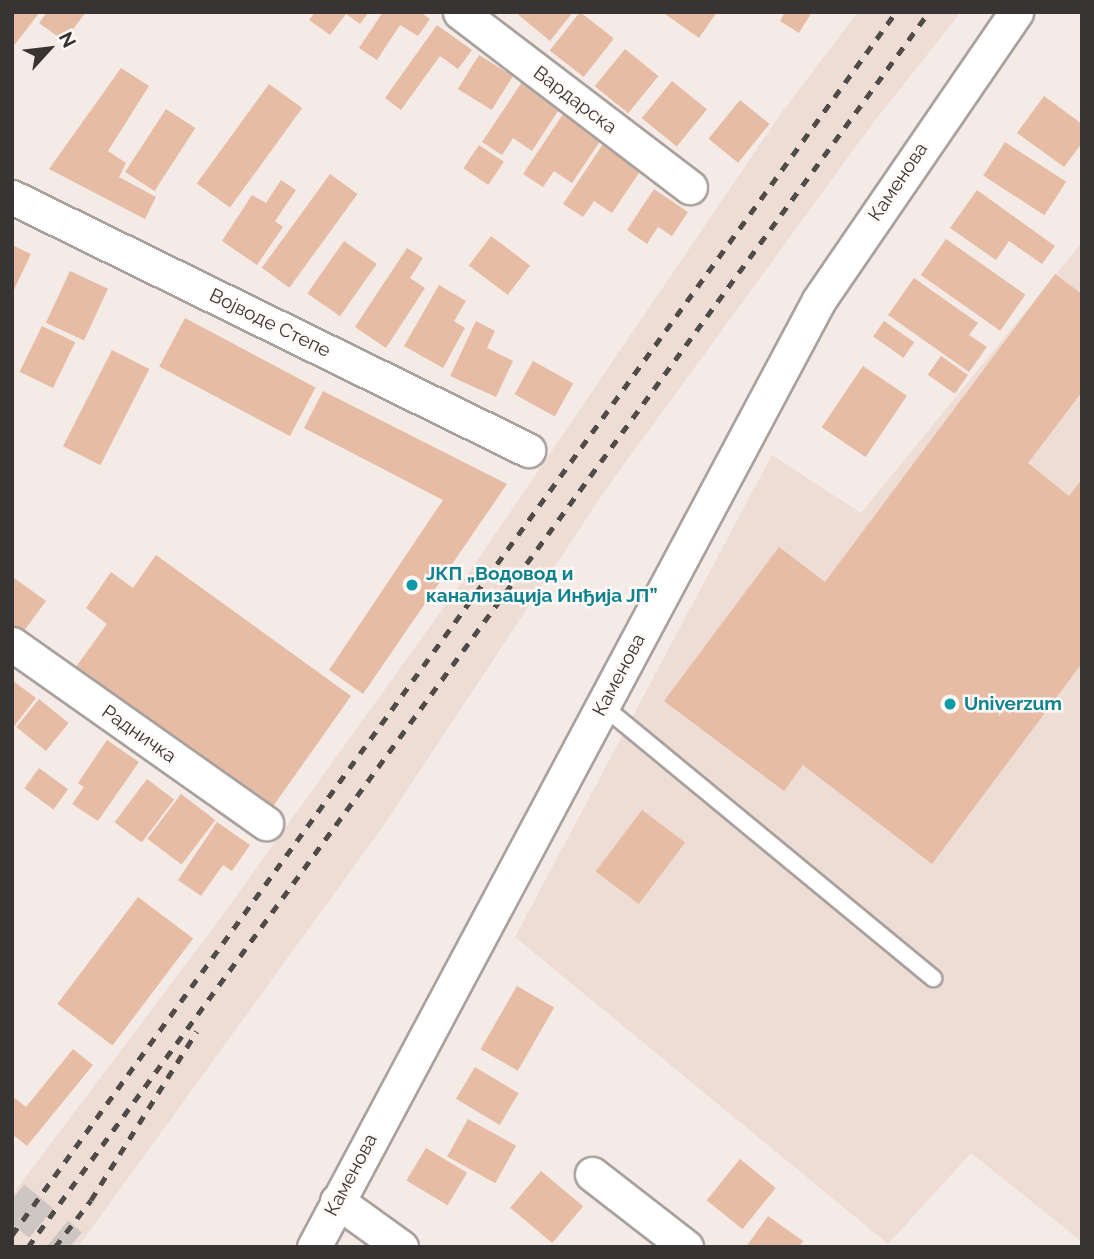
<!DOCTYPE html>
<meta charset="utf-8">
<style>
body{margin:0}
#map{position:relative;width:1094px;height:1259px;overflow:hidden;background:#f4ebe7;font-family:Raleway,sans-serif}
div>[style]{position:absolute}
.built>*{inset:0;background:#edddd5}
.building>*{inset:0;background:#e7bca4;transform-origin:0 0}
.secondary-tunnel>*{height:38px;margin-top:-19px;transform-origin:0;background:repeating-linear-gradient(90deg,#cec6c3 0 38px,transparent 0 57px)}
.roads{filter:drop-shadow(2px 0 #a9a19d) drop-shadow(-2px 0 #a9a19d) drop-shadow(0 2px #a9a19d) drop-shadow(0 -2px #a9a19d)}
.service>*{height:16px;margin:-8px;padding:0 8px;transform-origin:8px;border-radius:8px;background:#fff}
.minor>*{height:33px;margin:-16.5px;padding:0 16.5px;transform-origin:16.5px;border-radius:16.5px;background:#fff}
.rail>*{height:5px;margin-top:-2.5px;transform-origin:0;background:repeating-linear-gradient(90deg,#4f4b49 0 9px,transparent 0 18px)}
.dots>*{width:19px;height:19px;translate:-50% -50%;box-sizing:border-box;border:4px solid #fff9f7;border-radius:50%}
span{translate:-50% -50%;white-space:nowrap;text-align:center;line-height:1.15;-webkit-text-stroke:5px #fff9f7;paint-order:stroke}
.street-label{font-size:19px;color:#383433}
.culture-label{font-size:19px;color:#0d838f;font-weight:700}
.left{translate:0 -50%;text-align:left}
.frame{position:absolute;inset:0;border:14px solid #383433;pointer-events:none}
.north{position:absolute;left:14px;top:14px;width:70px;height:70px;-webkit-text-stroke:5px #fff9f7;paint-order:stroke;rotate:63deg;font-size:19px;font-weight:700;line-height:28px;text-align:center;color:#383433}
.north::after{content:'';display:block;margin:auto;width:24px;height:32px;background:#383433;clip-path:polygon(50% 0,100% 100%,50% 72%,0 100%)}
</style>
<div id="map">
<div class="built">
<div style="clip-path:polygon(858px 12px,961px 12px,873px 123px,606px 489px,384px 825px,78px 1247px,12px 1247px,12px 1195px,217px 923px,477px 561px,782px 112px)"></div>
<div style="clip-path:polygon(1080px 245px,1082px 1242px,971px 1153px,888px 1244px,515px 937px,772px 455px,861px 513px)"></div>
</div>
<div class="building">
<div style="clip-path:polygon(12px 12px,40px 12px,12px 48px)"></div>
<div style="clip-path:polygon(47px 12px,86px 12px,64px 41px,39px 23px)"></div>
<div style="clip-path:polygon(315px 12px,369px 12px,360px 24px,346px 14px,330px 35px,309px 20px)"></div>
<div style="clip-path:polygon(383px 12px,420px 12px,430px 19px,418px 36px,400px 25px,377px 60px,359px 48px)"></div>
<div style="clip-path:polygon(515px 12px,573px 12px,550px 41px)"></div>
<div style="left:580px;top:12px;width:43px;height:49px;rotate:38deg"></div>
<div style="clip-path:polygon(662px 12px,717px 12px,699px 38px)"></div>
<div style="clip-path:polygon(785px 12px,812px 12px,799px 33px,780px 21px)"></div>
<div style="clip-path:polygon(437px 25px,472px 50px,458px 69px,440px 56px,401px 110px,385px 98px)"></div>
<div style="left:625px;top:49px;width:43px;height:48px;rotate:39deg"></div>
<div style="left:479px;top:55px;width:40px;height:40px;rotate:32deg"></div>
<div style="clip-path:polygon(121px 68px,149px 86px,108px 151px,126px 163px,119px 177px,156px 197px,145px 219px,49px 169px)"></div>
<div style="left:672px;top:81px;width:45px;height:48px;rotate:39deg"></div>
<div style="clip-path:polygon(522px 82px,560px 108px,532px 151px,513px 138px,502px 155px,482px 142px)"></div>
<div style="left:269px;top:84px;width:41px;height:123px;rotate:36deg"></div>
<div style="clip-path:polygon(1044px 96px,1082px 124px,1082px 143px,1064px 167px,1017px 133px)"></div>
<div style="left:740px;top:100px;width:38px;height:50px;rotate:39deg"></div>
<div style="left:166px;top:109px;width:35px;height:75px;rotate:33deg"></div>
<div style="clip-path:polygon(563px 114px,601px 140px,572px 183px,554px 171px,543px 187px,523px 174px)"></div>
<div style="left:1005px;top:142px;width:73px;height:40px;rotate:33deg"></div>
<div style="clip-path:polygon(603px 144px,641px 170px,612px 213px,594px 201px,583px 217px,563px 204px)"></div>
<div style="left:479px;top:145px;width:30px;height:28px;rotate:34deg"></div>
<div style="left:330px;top:174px;width:34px;height:116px;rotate:36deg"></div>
<div style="clip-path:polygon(281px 180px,296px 190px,275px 221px,283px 227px,257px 265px,222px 241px,252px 195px,266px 203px)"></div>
<div style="clip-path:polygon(654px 189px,688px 212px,672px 236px,658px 227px,647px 244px,627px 230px)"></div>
<div style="clip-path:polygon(977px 190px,1055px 246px,1042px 264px,1009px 241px,996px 260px,950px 228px)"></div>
<div style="left:491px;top:236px;width:49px;height:37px;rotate:37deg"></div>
<div style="left:946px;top:239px;width:97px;height:44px;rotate:35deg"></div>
<div style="left:344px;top:241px;width:40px;height:64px;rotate:35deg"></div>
<div style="clip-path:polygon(12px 245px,31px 254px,12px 294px)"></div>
<div style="clip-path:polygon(407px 248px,423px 258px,410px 278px,425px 288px,386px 348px,355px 327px)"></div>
<div style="left:70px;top:271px;width:42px;height:57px;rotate:25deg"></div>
<div style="clip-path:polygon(1055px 274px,1082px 294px,1082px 392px,1028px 463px,1069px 496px,1082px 479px,1082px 663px,932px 864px,803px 765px,784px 791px,664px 701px,779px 547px,825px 582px)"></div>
<div style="clip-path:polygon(914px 278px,978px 323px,969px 335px,987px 347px,969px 372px,888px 315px)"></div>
<div style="clip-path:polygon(439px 285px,466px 301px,454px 321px,465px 328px,443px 368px,404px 346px)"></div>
<div style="left:185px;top:318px;width:148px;height:55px;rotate:28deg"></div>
<div style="clip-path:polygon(476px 321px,495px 331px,487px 348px,513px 361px,496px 397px,450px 376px)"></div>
<div style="left:884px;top:321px;width:37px;height:19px;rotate:35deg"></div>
<div style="left:42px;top:326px;width:37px;height:51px;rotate:26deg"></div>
<div style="left:112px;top:350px;width:42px;height:108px;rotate:27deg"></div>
<div style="left:941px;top:356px;width:33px;height:23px;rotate:35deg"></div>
<div style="left:533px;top:361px;width:46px;height:38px;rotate:29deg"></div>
<div style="left:863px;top:366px;width:53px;height:74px;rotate:34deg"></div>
<div style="clip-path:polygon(323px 391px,507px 484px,363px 694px,329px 670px,443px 500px,304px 428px)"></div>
<div style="clip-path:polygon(156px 555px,351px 696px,269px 812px,73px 671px,107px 624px,86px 608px,111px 572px,133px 588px)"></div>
<div style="clip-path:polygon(14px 578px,46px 601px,18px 639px,12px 635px)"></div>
<div style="clip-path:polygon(12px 680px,36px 698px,12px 729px)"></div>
<div style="left:39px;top:699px;width:38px;height:36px;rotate:39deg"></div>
<div style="clip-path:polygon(107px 740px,139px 762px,98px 821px,72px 804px,84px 787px,78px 783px)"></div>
<div style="left:39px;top:768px;width:36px;height:25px;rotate:36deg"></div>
<div style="left:147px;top:779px;width:34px;height:54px;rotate:37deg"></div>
<div style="left:181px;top:794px;width:43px;height:56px;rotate:37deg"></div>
<div style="left:642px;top:810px;width:54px;height:77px;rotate:37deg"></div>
<div style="clip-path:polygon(217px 822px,250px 845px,232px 871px,223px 865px,201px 896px,178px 880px)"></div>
<div style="left:138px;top:897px;width:69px;height:134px;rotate:37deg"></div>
<div style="left:517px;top:986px;width:43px;height:73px;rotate:30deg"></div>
<div style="clip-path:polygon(73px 1049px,93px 1065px,27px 1146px,12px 1134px,12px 1096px,26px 1107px)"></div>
<div style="left:475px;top:1067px;width:51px;height:37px;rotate:31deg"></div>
<div style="left:468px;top:1119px;width:55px;height:43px;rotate:29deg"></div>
<div style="left:426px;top:1148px;width:48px;height:38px;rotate:31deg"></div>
<div style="left:740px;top:1159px;width:46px;height:53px;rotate:39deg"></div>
<div style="left:541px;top:1171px;width:55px;height:48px;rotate:40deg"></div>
<div style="clip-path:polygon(768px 1216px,803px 1241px,799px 1247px,746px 1247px)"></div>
</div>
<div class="secondary-tunnel">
<div style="left:12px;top:1199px;width:75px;rotate:39.6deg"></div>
</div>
<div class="roads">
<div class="service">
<div style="left:603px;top:706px;width:428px;rotate:39.5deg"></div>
</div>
<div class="minor">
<div style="left:460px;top:12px;width:289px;rotate:37.3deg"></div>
<div style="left:12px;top:197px;width:575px;rotate:26.12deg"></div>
<div style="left:12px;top:644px;width:311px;rotate:35.2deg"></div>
<div style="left:592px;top:1174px;width:119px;rotate:37.8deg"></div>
<div style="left:337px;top:1201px;width:79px;rotate:35.7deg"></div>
<div style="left:314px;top:1247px;width:1073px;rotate:-61.93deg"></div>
<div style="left:819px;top:300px;width:349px;rotate:-55.6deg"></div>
</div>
</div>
<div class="rail">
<div style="left:12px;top:1235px;width:1509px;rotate:-54.14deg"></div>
<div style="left:28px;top:1247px;width:1529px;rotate:-53.89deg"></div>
<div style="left:55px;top:1247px;width:59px;rotate:-52.5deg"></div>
<div style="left:91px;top:1200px;width:199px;rotate:-57.9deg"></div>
</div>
<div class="dots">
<div style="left:412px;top:585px;background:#0f9aa8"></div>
<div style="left:950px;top:704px;background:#0f9aa8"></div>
</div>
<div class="street-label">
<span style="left:575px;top:100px;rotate:37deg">Вардарска</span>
<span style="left:898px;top:182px;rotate:-56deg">Каменова</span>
<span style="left:270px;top:323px;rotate:26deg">Војводе Степе</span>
<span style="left:619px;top:675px;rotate:-62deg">Каменова</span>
<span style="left:139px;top:734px;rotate:35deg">Радничка</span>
<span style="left:351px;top:1175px;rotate:-62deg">Каменова</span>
</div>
<div class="culture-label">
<span class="left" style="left:426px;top:585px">ЈКП „Водовод и<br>канализација Инђија ЈП”</span>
<span class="left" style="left:964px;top:704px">Univerzum</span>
</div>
<div class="frame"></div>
<div class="north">N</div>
</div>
